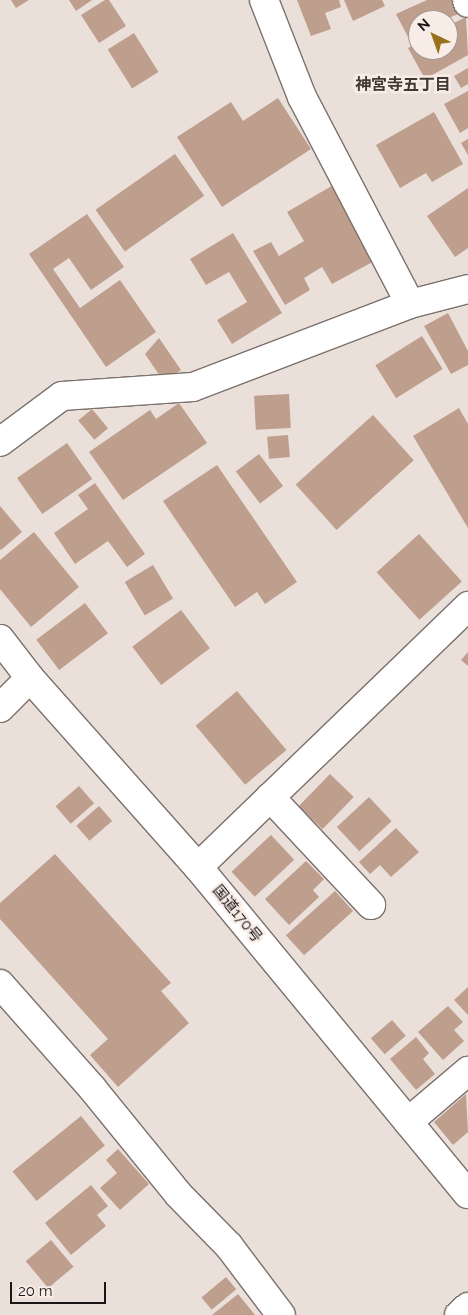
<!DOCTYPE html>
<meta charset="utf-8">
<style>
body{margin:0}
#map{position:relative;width:468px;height:1315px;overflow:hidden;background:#ebdfd9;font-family:Raleway,"Noto Sans JP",sans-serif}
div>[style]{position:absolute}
.building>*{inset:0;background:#be9e8d;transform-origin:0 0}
.roads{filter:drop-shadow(1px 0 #7c716c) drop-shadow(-1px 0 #7c716c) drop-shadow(0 1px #7c716c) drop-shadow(0 -1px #7c716c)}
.minor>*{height:28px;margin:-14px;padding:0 14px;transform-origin:14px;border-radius:14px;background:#fff}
.highway>*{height:28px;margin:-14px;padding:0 14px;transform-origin:14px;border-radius:14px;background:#fff}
span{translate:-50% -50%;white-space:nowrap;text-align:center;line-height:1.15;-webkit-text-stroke:5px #f8ece6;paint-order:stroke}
.street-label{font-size:15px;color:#1b1715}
.neighbourhood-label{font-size:16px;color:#413833;font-weight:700}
.north{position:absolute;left:408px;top:10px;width:50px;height:50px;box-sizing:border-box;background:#f8ece6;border:1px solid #a09792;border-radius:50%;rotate:318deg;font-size:14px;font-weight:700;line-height:20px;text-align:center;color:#1b1715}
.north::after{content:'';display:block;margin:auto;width:18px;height:22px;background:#97711b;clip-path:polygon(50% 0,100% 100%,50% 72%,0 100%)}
.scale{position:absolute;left:10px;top:1282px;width:96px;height:22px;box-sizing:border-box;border:2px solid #1b1715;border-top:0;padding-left:6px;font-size:15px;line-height:18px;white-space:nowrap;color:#1b1715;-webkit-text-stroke:4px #f8ece6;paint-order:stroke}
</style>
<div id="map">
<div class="building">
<div style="clip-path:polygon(11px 0,29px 0,16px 8px)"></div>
<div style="clip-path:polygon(69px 0,92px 0,76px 11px)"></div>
<div style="clip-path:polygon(105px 0,109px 0,126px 26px,99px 43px,81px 15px)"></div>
<div style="clip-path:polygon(297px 0,339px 0,341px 7px,325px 13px,331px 29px,311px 36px)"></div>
<div style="clip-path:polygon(344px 0,382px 0,385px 6px,353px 21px)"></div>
<div style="clip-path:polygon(427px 0,458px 0,464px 11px,445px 20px,418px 20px,418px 33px,408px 37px,396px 14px)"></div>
<div style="clip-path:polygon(466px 17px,468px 55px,425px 79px,408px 48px,418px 42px,418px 50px,448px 50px,448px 26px)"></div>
<div style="left:134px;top:33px;width:46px;height:31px;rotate:58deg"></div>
<div style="clip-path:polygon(468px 68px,468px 84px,461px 88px,454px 76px)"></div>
<div style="clip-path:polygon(468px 91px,468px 128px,460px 133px,444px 104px)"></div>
<div style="clip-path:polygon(278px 98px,311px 149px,222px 207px,177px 137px,231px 102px,243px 121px)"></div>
<div style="clip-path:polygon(434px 112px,463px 164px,432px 182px,426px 173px,400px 188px,376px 145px)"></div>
<div style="clip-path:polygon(468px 139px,468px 155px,461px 143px)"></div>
<div style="left:175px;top:154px;width:51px;height:97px;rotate:55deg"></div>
<div style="clip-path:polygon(335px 184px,378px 259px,332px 284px,322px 267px,304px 278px,310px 290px,285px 305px,253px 251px,271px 242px,279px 256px,304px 241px,287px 212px)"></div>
<div style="clip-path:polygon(468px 188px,468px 248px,455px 257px,427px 216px)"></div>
<div style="clip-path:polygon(87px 214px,124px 267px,91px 290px,69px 258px,53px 269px,80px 308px,120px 280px,156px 332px,106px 367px,29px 254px)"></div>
<div style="clip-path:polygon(233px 233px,282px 313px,232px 344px,217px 320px,247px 302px,229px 272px,206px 285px,190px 259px)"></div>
<div style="clip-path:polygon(448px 313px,468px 351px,468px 365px,451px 374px,424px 326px)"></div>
<div style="left:422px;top:336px;width:39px;height:55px;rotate:58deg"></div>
<div style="clip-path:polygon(159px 338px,181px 370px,164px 382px,145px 354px)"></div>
<div style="left:289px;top:394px;width:34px;height:35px;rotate:87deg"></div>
<div style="clip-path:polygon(179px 403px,207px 443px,123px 500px,89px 452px,150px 410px,156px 419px)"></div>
<div style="clip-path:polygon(459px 408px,468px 424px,468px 528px,413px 436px)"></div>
<div style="left:92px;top:409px;width:25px;height:18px;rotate:50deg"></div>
<div style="left:373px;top:415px;width:61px;height:104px;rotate:48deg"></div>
<div style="left:288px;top:435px;width:22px;height:21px;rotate:85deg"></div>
<div style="left:67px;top:443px;width:44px;height:61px;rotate:55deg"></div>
<div style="left:259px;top:454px;width:40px;height:29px;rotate:53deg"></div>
<div style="clip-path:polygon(217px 465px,297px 582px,265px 604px,257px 592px,235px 607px,163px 501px)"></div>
<div style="clip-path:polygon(95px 483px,145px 554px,127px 567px,108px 541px,75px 564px,54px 533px,88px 509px,78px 495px)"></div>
<div style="clip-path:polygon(0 506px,22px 532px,1px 550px,0 549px)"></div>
<div style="clip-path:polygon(34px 532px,79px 587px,31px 627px,0 589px,0 560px)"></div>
<div style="left:419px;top:534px;width:64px;height:57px;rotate:48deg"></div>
<div style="left:153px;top:565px;width:39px;height:33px;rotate:59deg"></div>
<div style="left:85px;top:603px;width:38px;height:61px;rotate:53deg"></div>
<div style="left:181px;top:610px;width:48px;height:61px;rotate:53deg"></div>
<div style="clip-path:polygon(468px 652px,468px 666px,461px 660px)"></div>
<div style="left:237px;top:691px;width:77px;height:54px;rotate:50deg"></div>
<div style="left:330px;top:774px;width:33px;height:45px;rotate:44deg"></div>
<div style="left:79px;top:786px;width:23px;height:31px;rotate:49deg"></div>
<div style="left:369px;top:797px;width:33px;height:44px;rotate:47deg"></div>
<div style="left:99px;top:806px;width:20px;height:30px;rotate:49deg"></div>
<div style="clip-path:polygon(396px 828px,419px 852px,391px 877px,380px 865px,370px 874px,359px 862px)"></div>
<div style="left:271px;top:835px;width:34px;height:54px;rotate:47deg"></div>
<div style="clip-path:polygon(55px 854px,171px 983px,161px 991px,189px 1023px,118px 1087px,90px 1055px,108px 1039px,0 919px,0 903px)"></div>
<div style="clip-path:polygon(306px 861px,324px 879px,313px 890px,319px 897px,289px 925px,265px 899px)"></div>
<div style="left:335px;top:891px;width:27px;height:66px;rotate:48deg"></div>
<div style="clip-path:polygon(468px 987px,468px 1015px,454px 1000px)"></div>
<div style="clip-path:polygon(448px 1006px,463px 1022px,454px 1030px,464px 1041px,443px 1060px,418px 1032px)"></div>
<div style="left:392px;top:1020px;width:21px;height:28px;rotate:49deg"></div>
<div style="clip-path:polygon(416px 1037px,429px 1053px,423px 1059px,435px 1074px,416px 1090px,390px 1059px)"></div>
<div style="clip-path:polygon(466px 1094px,468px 1132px,453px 1145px,434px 1122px)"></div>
<div style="left:81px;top:1116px;width:38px;height:88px;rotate:51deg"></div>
<div style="clip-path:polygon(118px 1149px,149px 1184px,120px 1210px,100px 1188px,117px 1173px,106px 1160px)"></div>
<div style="clip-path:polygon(91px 1185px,108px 1206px,97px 1215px,106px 1226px,71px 1255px,45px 1223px)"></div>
<div style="left:51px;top:1240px;width:35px;height:33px;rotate:50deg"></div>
<div style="left:226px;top:1277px;width:16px;height:32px;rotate:50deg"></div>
<div style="clip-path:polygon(238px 1294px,255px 1315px,212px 1315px)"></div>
</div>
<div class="roads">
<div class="minor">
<div style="left:264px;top:0;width:104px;rotate:68.6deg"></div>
<div style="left:302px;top:97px;width:233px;rotate:62.4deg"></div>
<div style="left:467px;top:0;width:3px;rotate:72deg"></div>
<div style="left:0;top:442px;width:77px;rotate:-36.6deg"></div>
<div style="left:62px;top:396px;width:131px;rotate:-3.9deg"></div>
<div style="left:193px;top:387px;width:232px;rotate:-20.9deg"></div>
<div style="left:410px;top:304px;width:60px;rotate:-14.5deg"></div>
<div style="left:0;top:708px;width:42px;rotate:-45deg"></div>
<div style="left:270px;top:797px;width:148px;rotate:46.9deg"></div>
<div style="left:198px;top:867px;width:376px;rotate:-44deg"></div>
<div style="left:0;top:984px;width:139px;rotate:48.5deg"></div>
<div style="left:92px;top:1088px;width:136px;rotate:50.9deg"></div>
<div style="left:178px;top:1194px;width:73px;rotate:45.6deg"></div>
<div style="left:229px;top:1246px;width:86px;rotate:53deg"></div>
<div style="left:408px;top:1122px;width:79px;rotate:-40.4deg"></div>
<div style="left:459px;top:1315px;width:12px;rotate:-42deg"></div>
</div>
<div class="highway">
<div style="left:0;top:639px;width:49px;rotate:52.4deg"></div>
<div style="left:30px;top:678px;width:253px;rotate:48.4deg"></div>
<div style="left:198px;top:867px;width:424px;rotate:50.5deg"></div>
</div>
</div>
<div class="street-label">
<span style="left:237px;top:914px;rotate:51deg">国道170号</span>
</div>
<div class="neighbourhood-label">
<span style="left:403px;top:85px">神宮寺五丁目</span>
</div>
<div class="north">N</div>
<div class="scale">20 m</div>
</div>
